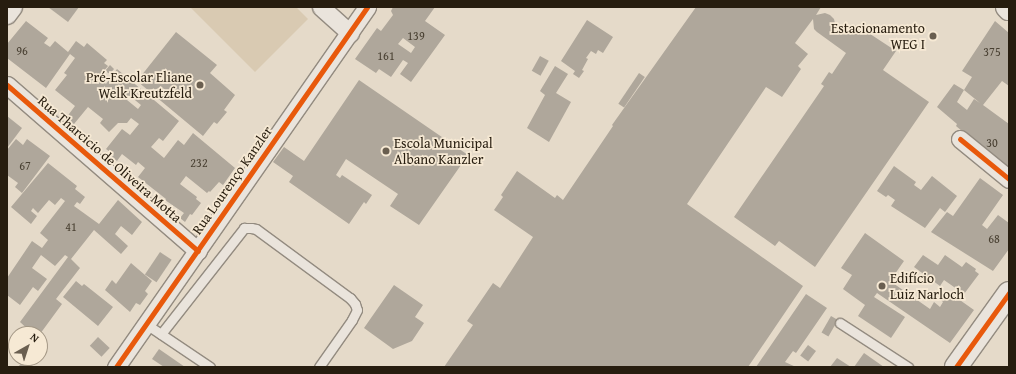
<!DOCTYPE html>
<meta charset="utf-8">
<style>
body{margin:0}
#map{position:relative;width:1016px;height:374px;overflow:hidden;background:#e5dac9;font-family:"Gentium Book Plus",serif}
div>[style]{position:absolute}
.green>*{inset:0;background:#d9cab2}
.building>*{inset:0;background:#afa79b;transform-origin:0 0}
.roads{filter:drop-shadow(1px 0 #938b80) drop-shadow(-1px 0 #938b80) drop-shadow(0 1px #938b80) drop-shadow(0 -1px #938b80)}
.lane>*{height:9px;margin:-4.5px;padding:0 4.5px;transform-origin:4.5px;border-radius:4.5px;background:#eae4dc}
.street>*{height:17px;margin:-8.5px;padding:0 8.5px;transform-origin:8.5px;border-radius:8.5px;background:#eae4dc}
.secondary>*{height:22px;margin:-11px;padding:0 11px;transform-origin:11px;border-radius:11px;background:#eae4dc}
.cycleway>*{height:5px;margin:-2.5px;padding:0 2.5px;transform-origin:2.5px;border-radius:2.5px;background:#e8590c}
.dots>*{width:11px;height:11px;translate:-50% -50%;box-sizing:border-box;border:2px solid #f6e9d4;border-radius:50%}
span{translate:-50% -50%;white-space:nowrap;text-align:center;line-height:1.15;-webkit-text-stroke:3.5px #f6e9d4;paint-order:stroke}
.number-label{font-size:12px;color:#494032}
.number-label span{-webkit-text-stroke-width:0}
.poi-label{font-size:14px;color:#271d0f}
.right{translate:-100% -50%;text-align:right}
.left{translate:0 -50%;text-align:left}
.street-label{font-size:14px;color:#271d0f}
.frame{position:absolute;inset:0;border:8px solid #271d0f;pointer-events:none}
.north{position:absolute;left:8px;top:326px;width:40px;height:40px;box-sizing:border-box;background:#f6e9d4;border:1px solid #a39785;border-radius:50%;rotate:39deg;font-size:11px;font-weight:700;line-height:16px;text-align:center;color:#271d0f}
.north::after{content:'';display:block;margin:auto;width:14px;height:18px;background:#6a5f50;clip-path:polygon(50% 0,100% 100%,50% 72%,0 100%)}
</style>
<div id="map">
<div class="green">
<div style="clip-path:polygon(190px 7px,296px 7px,308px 19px,255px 72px)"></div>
</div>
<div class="building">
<div style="clip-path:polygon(48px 7px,79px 7px,68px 22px)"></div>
<div style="clip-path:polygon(evenodd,393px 7px,435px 7px,425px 21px,445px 35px,411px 82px,400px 74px,408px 63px,403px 60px,391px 77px,379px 69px,376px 73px,355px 59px,377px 28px,381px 31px,393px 15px,391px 11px,393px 7px,403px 38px,415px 47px,411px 53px,398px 44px,403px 38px)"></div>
<div style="clip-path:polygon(696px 7px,821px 7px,816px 15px,825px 13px,830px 15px,834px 19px,836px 28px,844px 35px,853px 25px,858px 26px,896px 51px,883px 70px,929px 102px,815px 267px,779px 241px,775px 246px,734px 217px,824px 86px,821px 84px,829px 72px,832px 74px,846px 53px,817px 32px,814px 29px,813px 19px,795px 43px,808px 54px,798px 66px,801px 69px,782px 97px,766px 87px,687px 204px,803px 286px,748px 367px,444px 367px,473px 325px,467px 321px,493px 283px,500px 288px,533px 237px,494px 210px,503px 197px,501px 195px,517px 171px,555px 198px,557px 195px,563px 200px,613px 126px,612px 125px)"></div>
<div style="clip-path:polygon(587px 20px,613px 37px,603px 53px,598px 50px,596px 54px,591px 51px,586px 58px,588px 59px,582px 70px,584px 71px,579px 78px,573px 74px,575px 71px,561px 61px)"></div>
<div style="clip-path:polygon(evenodd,26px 21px,48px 38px,44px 43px,50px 47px,55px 41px,68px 52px,76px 41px,84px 47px,87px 43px,107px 60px,104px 63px,108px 66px,98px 78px,106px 84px,117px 69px,179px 121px,163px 141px,159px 138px,151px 147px,164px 158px,178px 140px,184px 145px,193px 133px,235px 168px,223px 185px,219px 182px,210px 192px,209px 191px,207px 193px,186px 176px,180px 184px,197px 197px,196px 199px,201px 203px,192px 215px,190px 214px,185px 222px,180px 218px,184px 213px,165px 200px,166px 199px,138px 177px,145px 168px,138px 162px,136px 165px,122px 154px,117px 161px,112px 157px,114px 155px,106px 149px,122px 129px,130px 135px,139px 124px,131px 118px,127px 123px,118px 123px,109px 132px,100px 123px,103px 119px,88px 107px,74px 124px,66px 118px,75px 106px,55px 90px,67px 75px,64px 73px,75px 58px,70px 54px,46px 88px,7px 58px,7px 44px,26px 21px,130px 96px,141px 105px,138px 109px,127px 100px,130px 96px)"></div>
<div style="clip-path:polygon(995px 21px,1009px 33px,1009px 86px,1002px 81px,983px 105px,1009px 124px,1009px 171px,956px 126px,957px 124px,937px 107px,954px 84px,964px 90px,957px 102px,967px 110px,974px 99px,980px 103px,964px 90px,972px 77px,962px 71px)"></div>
<div style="clip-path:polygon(176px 32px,217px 65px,210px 73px,235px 95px,224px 110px,227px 112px,217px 124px,214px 122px,203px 136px,137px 81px)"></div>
<div style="left:540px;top:56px;width:10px;height:17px;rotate:29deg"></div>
<div style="clip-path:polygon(110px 65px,114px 69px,110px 74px,105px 71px)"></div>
<div style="clip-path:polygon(555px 66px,568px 74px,556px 93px,571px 102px,549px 142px,527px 128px,545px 95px,540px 91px)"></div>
<div style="left:639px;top:73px;width:7px;height:37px;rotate:34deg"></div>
<div style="clip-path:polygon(359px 80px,468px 155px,419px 225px,390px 206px,398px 194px,346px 159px,336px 175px,340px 178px,342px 175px,372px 195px,366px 204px,364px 202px,349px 224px,289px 182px,293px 176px,273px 162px,284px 147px,304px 161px)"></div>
<div style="clip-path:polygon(7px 116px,22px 128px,7px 148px)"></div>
<div style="clip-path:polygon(16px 139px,23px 145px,27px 139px,50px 156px,22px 193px,15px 187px,18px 183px,7px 175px,7px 150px)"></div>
<div style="clip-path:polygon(48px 163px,77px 186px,75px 189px,85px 197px,80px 204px,77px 202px,74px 206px,99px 224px,118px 200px,142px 222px,132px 235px,121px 226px,115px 234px,128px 246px,121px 254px,94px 230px,71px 259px,80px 268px,56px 299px,62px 304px,40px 334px,33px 334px,20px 322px,68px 257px,65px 255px,55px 266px,41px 255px,32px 268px,47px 279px,38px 291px,33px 287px,20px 305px,7px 295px,7px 278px,32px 241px,42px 248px,48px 240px,40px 233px,65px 201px,61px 198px,55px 205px,49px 200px,38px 213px,33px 208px,31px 211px,37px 216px,31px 224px,11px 207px)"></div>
<div style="clip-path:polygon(894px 166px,916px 182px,914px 185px,921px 190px,932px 176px,957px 196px,945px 212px,940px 208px,925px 228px,891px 206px,895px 200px,888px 195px,886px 197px,877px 191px)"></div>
<div style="clip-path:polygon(980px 178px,1003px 195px,982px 225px,987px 229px,998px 215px,1009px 223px,1009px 249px,993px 271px,931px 232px,947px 212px,953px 216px)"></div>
<div style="clip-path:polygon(865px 233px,904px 261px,890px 281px,930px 309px,934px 302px,940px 307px,943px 302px,941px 300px,947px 291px,974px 310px,950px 343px,877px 293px,874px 297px,905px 317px,891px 338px,858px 316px,865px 305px,843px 289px,852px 275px,841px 268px)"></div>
<div style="left:160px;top:252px;width:14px;height:27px;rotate:34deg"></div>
<div style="clip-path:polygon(923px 255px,938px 265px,945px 255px,962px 267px,966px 262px,976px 269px,975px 271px,979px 274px,964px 294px,944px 280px,940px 286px,914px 267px)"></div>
<div style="clip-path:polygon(131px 263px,152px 281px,145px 291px,148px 294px,140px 305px,136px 303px,130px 312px,105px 290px,112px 280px,116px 284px)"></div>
<div style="clip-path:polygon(76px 281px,82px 286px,84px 284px,113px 307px,98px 326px,63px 297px)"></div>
<div style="clip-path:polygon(394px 285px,423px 305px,415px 317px,424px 323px,412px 341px,393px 349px,364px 328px)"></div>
<div style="clip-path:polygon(806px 294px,827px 308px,796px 353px,793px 351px,785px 362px,796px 367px,756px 367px)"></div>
<div style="left:831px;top:316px;width:8px;height:19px;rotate:30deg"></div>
<div style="left:98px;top:337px;width:16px;height:12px;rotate:43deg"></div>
<div style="left:808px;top:345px;width:10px;height:13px;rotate:37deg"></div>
<div style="clip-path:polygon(159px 349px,185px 367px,164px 367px,152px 359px)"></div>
<div style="clip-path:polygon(864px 353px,884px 367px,854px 367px)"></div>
<div style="clip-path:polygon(837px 358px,851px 367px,830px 367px)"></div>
<div style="clip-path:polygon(25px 359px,34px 367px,18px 367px)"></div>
</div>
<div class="roads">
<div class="lane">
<div style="left:840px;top:323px;width:81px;rotate:32.9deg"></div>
<div style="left:146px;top:324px;width:77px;rotate:33.9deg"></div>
<div style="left:161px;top:334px;width:135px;rotate:-51.9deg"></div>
<div style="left:244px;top:228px;width:7px"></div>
<div style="left:251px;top:228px;width:5px;rotate:11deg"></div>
<div style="left:256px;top:229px;width:117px;rotate:36.3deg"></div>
<div style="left:350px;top:298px;width:8px;rotate:50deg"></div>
<div style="left:355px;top:304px;width:6px;rotate:72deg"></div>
<div style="left:357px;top:310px;width:11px;rotate:117deg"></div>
<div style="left:352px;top:320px;width:57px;rotate:125.1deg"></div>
</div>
<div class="street">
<div style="left:321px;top:7px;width:39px;rotate:42deg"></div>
<div style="left:7px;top:15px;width:10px;rotate:-53deg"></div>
<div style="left:7px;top:85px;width:253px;rotate:41deg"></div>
<div style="left:960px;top:139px;width:63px;rotate:39.2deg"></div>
<div style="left:116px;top:367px;width:439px;rotate:-55.1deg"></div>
</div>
<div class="secondary">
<div style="left:1007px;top:7px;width:3px;rotate:45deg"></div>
<div style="left:956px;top:367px;width:91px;rotate:-54.4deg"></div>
</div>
</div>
<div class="cycleway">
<div style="left:7px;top:85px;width:253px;rotate:41deg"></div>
<div style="left:960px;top:139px;width:63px;rotate:39.2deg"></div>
<div style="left:116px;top:367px;width:439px;rotate:-55.1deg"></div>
<div style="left:956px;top:367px;width:91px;rotate:-54.4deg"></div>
</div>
<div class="dots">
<div style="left:933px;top:36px;background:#6a5f50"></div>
<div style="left:200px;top:85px;background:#6a5f50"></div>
<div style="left:386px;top:151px;background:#6a5f50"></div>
<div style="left:882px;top:286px;background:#6a5f50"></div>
</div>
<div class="number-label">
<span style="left:416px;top:36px">139</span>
<span style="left:22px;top:51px">96</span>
<span style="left:992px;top:52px">375</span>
<span style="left:386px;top:56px">161</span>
<span style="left:992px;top:143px">30</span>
<span style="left:199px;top:163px">232</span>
<span style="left:25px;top:166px">67</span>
<span style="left:71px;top:227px">41</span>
<span style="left:994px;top:239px">68</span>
</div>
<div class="poi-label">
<span class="right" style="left:925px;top:36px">Estacionamento<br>WEG I</span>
<span class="right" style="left:192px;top:85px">Pré-Escolar Eliane<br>Welk Kreutzfeld</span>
<span class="left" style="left:394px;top:151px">Escola Municipal<br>Albano Kanzler</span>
<span class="left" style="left:890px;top:286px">Edifício<br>Luiz Narloch</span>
</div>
<div class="street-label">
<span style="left:110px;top:159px;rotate:41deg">Rua Tharcicio de Oliveira Motta</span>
<span style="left:232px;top:180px;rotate:-55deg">Rua Lourenço Kanzler</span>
</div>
<div class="frame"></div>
<div class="north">N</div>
</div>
